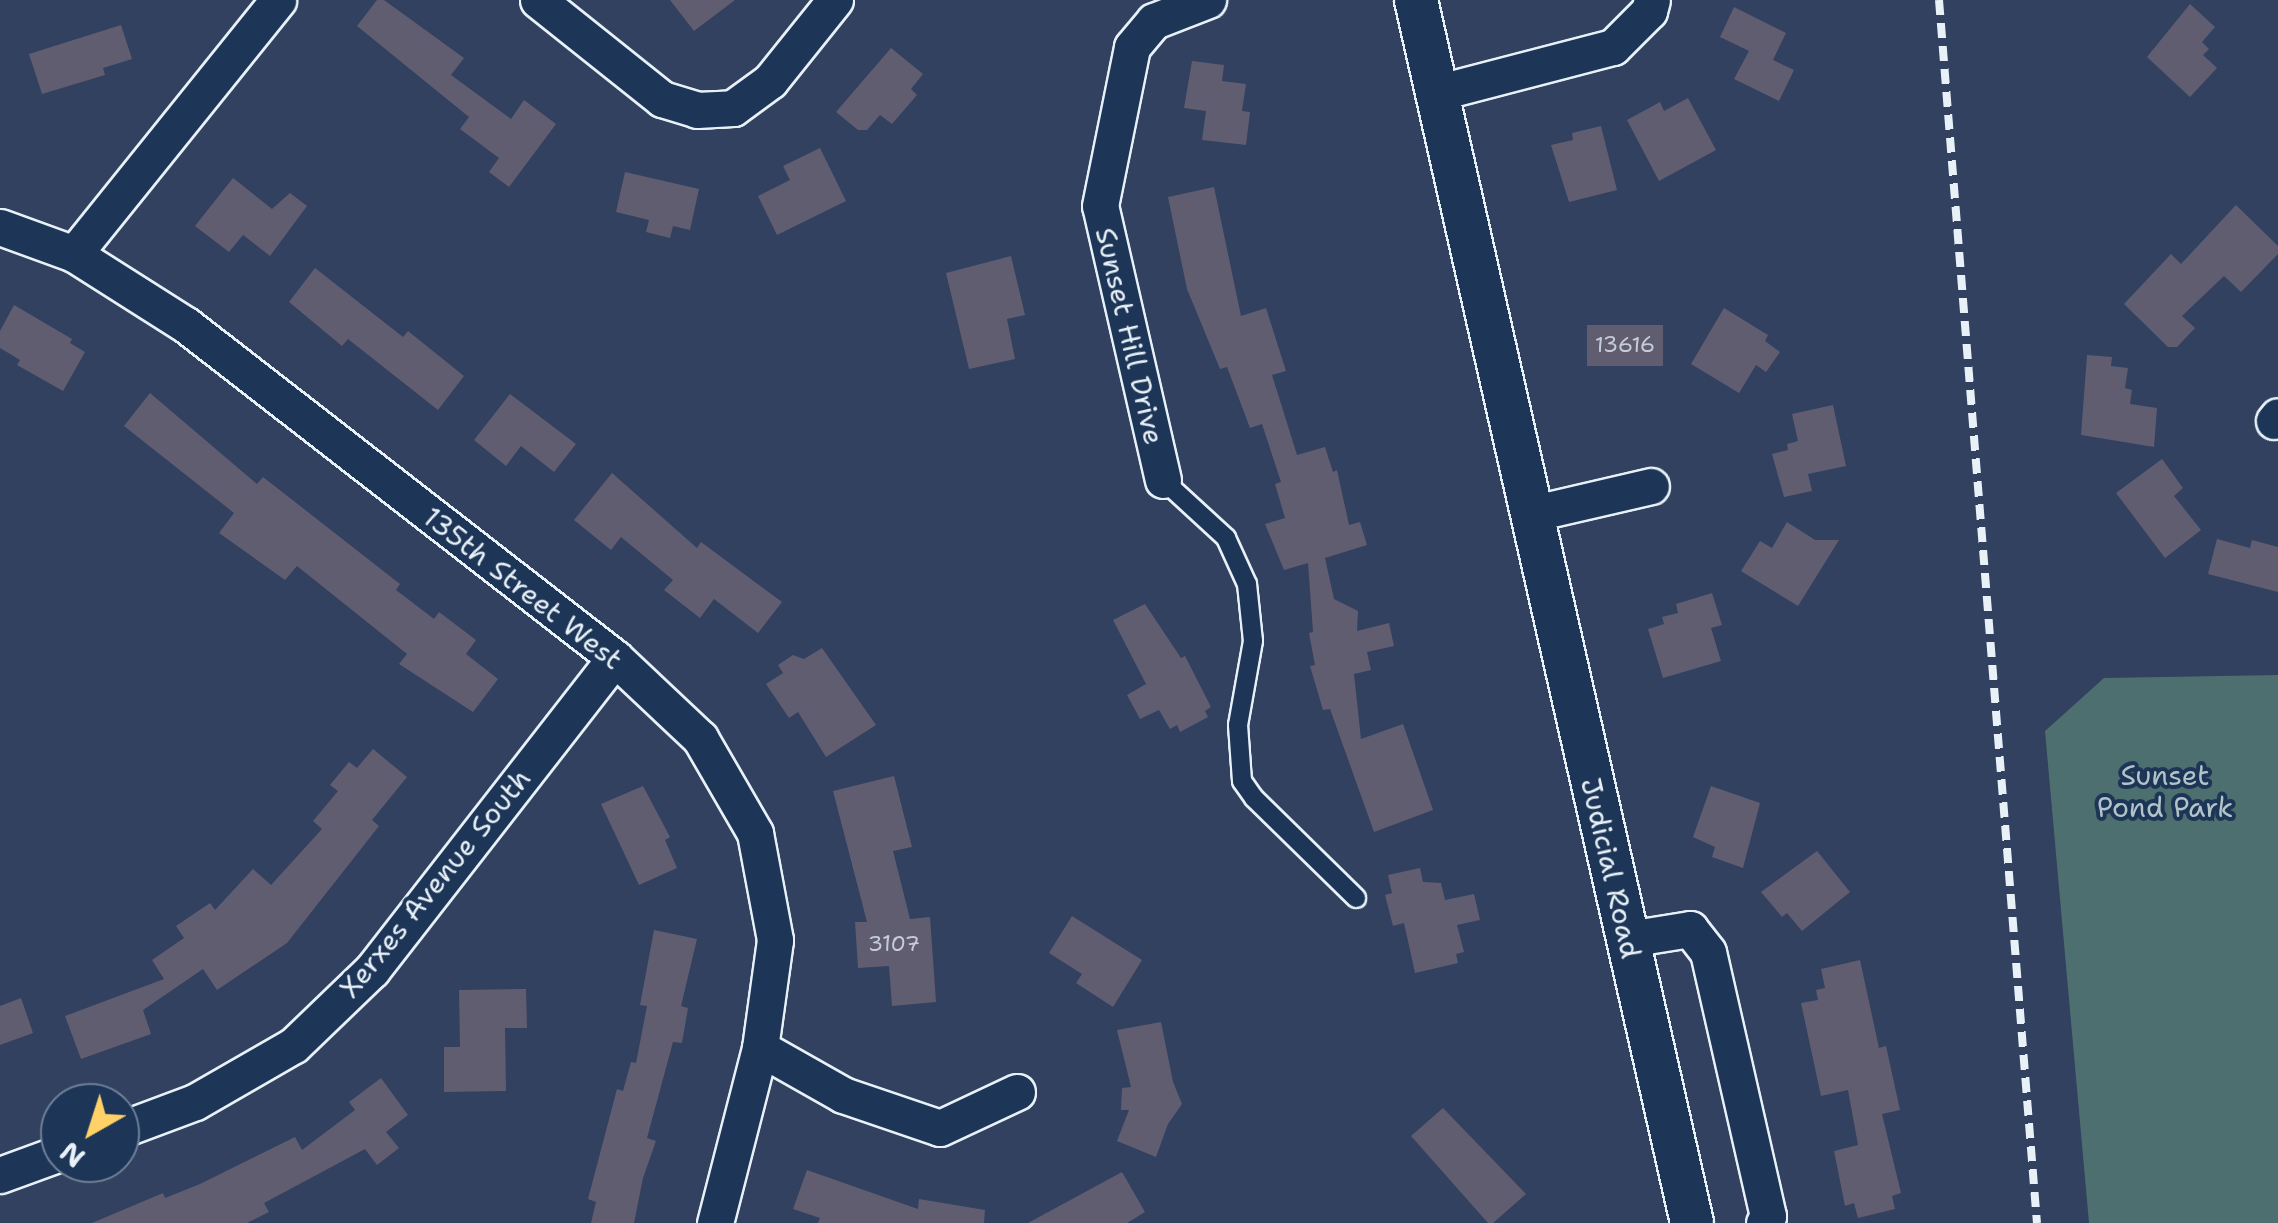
<!DOCTYPE html>
<style>
body{margin:0}
#map{position:relative;width:2278px;height:1223px;overflow:hidden;background:#31415f;font-family:"Shantell Sans",sans-serif}
div>[style]{position:absolute}
.green>*{inset:0;background:#4d6f6f}
.building>*{inset:0;background:#615d71;transform-origin:0 0}
.roads{filter:drop-shadow(2px 0 #e8f1f8) drop-shadow(-2px 0 #e8f1f8) drop-shadow(0 2px #e8f1f8) drop-shadow(0 -2px #e8f1f8)}
.service>*{height:18px;margin:-9px;padding:0 9px;transform-origin:9px;border-radius:9px;background:#1d3557}
.minor>*{height:35px;margin:-17.5px;padding:0 17.5px;transform-origin:17.5px;border-radius:17.5px;background:#1d3557}
.tertiary>*{height:42px;margin:-21px;padding:0 21px;transform-origin:21px;border-radius:21px;background:#1d3557}
.rail>*{height:8px;margin-top:-4px;transform-origin:0;background:repeating-linear-gradient(90deg,#e8f1f8 0 15px,transparent 0 23px)}
span{translate:-50% -50%;white-space:nowrap;text-align:center;line-height:1.15;-webkit-text-stroke:8px #1d3557;paint-order:stroke}
.number-label{font-size:22px;color:#c6ccd6}
.number-label span{-webkit-text-stroke-width:0}
.street-label{font-size:28px;color:#e8f1f8}
.park-label{font-size:28px;color:#b2c4c8}
.north{position:absolute;left:40px;top:1083px;width:100px;height:100px;box-sizing:border-box;background:#1d3557;border:2px solid #6e8097;border-radius:50%;rotate:219deg;font-size:28px;font-weight:700;line-height:40px;text-align:center;color:#e8f1f8}
.north::after{content:'';display:block;margin:auto;width:35px;height:45px;background:#ffd166;clip-path:polygon(50% 0,100% 100%,50% 72%,0 100%)}
</style>
<div id="map">
<div class="green">
<div style="clip-path:polygon(2278px 675px,2278px 1223px,2089px 1223px,2045px 731px,2104px 678px)"></div>
</div>
<div class="building">
<div style="clip-path:polygon(377px 0,384px 0,464px 58px,451px 75px,511px 119px,524px 100px,556px 124px,509px 187px,489px 172px,499px 158px,460px 129px,469px 117px,357px 26px)"></div>
<div style="clip-path:polygon(670px 0,735px 0,694px 31px)"></div>
<div style="clip-path:polygon(2190px 4px,2215px 27px,2202px 42px,2209px 49px,2203px 55px,2217px 68px,2190px 97px,2147px 57px)"></div>
<div style="clip-path:polygon(1734px 7px,1786px 33px,1773px 60px,1794px 70px,1779px 101px,1734px 79px,1749px 51px,1720px 37px)"></div>
<div style="clip-path:polygon(121px 25px,132px 59px,103px 68px,105px 75px,42px 94px,29px 54px)"></div>
<div style="clip-path:polygon(891px 48px,923px 74px,911px 89px,917px 95px,892px 124px,880px 115px,867px 130px,858px 130px,836px 112px)"></div>
<div style="clip-path:polygon(1192px 61px,1224px 65px,1222px 81px,1246px 84px,1242px 111px,1250px 112px,1246px 145px,1202px 140px,1206px 111px,1184px 108px)"></div>
<div style="clip-path:polygon(1688px 98px,1716px 150px,1659px 181px,1627px 120px,1660px 102px,1664px 111px)"></div>
<div style="clip-path:polygon(1601px 126px,1617px 190px,1569px 202px,1551px 145px,1573px 140px,1572px 133px)"></div>
<div style="clip-path:polygon(820px 148px,846px 201px,777px 235px,758px 196px,790px 180px,783px 166px)"></div>
<div style="clip-path:polygon(625px 172px,699px 189px,690px 230px,673px 226px,670px 238px,646px 232px,649px 220px,616px 212px)"></div>
<div style="clip-path:polygon(233px 178px,272px 209px,290px 193px,307px 206px,270px 256px,243px 235px,229px 252px,195px 226px)"></div>
<div style="clip-path:polygon(1214px 187px,1241px 316px,1266px 308px,1286px 371px,1272px 375px,1297px 455px,1325px 447px,1333px 472px,1337px 470px,1349px 525px,1360px 522px,1367px 545px,1325px 558px,1334px 599px,1358px 611px,1357px 631px,1389px 623px,1394px 646px,1367px 652px,1371px 670px,1354px 674px,1361px 739px,1403px 724px,1433px 810px,1374px 832px,1330px 709px,1323px 710px,1310px 666px,1315px 665px,1309px 633px,1313px 632px,1308px 563px,1284px 570px,1265px 524px,1285px 518px,1275px 484px,1281px 482px,1262px 424px,1250px 428px,1227px 367px,1220px 369px,1187px 289px,1168px 197px)"></div>
<div style="clip-path:polygon(2236px 205px,2278px 246px,2278px 254px,2241px 292px,2224px 276px,2182px 316px,2195px 328px,2177px 347px,2168px 347px,2124px 304px,2171px 254px,2181px 264px)"></div>
<div style="clip-path:polygon(1011px 256px,1025px 315px,1007px 319px,1015px 359px,969px 369px,946px 273px)"></div>
<div style="clip-path:polygon(315px 268px,403px 337px,408px 331px,464px 376px,438px 410px,348px 339px,342px 346px,289px 302px)"></div>
<div style="clip-path:polygon(14px 305px,72px 339px,70px 343px,85px 352px,63px 391px,17px 365px,20px 360px,0 348px,0 331px)"></div>
<div style="clip-path:polygon(1724px 308px,1768px 335px,1765px 341px,1780px 352px,1766px 372px,1756px 365px,1739px 393px,1691px 364px)"></div>
<div style="left:1587px;top:325px;width:76px;height:41px"></div>
<div style="clip-path:polygon(2087px 355px,2112px 357px,2111px 366px,2128px 368px,2125px 388px,2132px 390px,2130px 404px,2157px 408px,2154px 447px,2081px 435px)"></div>
<div style="clip-path:polygon(150px 393px,257px 484px,263px 477px,400px 584px,396px 590px,434px 619px,439px 612px,476px 640px,466px 654px,498px 679px,473px 712px,399px 664px,407px 654px,297px 566px,285px 580px,219px 533px,234px 513px,124px 426px)"></div>
<div style="clip-path:polygon(510px 394px,576px 444px,554px 472px,521px 446px,506px 466px,474px 440px)"></div>
<div style="clip-path:polygon(1833px 405px,1846px 466px,1808px 474px,1812px 491px,1784px 497px,1772px 454px,1788px 450px,1787px 444px,1798px 441px,1792px 414px)"></div>
<div style="clip-path:polygon(2162px 459px,2183px 488px,2174px 496px,2201px 530px,2165px 558px,2116px 493px)"></div>
<div style="clip-path:polygon(612px 473px,697px 548px,701px 542px,782px 602px,758px 633px,714px 599px,700px 618px,664px 590px,673px 580px,621px 537px,611px 550px,574px 520px)"></div>
<div style="clip-path:polygon(1787px 522px,1815px 540px,1839px 540px,1798px 606px,1741px 571px,1760px 541px,1772px 548px)"></div>
<div style="clip-path:polygon(2217px 539px,2250px 548px,2252px 540px,2278px 547px,2278px 592px,2208px 574px)"></div>
<div style="clip-path:polygon(1712px 593px,1722px 625px,1711px 628px,1721px 661px,1663px 678px,1648px 629px,1664px 624px,1662px 617px,1678px 613px,1676px 604px)"></div>
<div style="clip-path:polygon(1145px 604px,1181px 658px,1185px 656px,1211px 707px,1205px 711px,1208px 717px,1180px 732px,1177px 725px,1170px 729px,1159px 710px,1140px 719px,1127px 695px,1146px 684px,1113px 620px)"></div>
<div style="clip-path:polygon(822px 648px,876px 725px,826px 757px,798px 712px,789px 718px,766px 684px,783px 673px,778px 665px,793px 655px,804px 659px)"></div>
<div style="clip-path:polygon(373px 749px,407px 777px,372px 820px,379px 826px,287px 943px,217px 990px,203px 969px,143px 1010px,151px 1034px,81px 1059px,65px 1016px,164px 979px,152px 960px,184px 938px,176px 926px,210px 903px,215px 910px,253px 869px,271px 885px,322px 829px,313px 821px,338px 791px,330px 785px,349px 762px,357px 768px)"></div>
<div style="clip-path:polygon(894px 776px,912px 847px,893px 851px,910px 919px,930px 917px,936px 1002px,892px 1006px,889px 966px,858px 968px,855px 922px,867px 922px,833px 791px)"></div>
<div style="clip-path:polygon(643px 786px,670px 837px,665px 840px,677px 868px,639px 885px,601px 804px)"></div>
<div style="clip-path:polygon(1711px 786px,1760px 803px,1743px 868px,1712px 857px,1715px 847px,1693px 837px)"></div>
<div style="clip-path:polygon(1817px 851px,1850px 892px,1802px 931px,1787px 913px,1782px 917px,1761px 892px)"></div>
<div style="clip-path:polygon(1420px 868px,1423px 882px,1441px 883px,1445px 900px,1474px 894px,1480px 920px,1457px 925px,1464px 952px,1456px 954px,1458px 963px,1415px 973px,1404px 923px,1393px 926px,1385px 895px,1392px 893px,1388px 875px)"></div>
<div style="clip-path:polygon(1072px 916px,1142px 960px,1113px 1007px,1076px 983px,1082px 974px,1049px 953px)"></div>
<div style="clip-path:polygon(654px 930px,697px 939px,681px 1006px,688px 1008px,682px 1043px,673px 1042px,647px 1138px,656px 1141px,643px 1178px,634px 1223px,591px 1223px,596px 1202px,588px 1199px,617px 1089px,623px 1091px,631px 1062px,636px 1063px,647px 1006px,640px 1005px)"></div>
<div style="clip-path:polygon(1860px 960px,1879px 1048px,1886px 1046px,1900px 1110px,1882px 1114px,1901px 1193px,1892px 1196px,1895px 1209px,1858px 1218px,1854px 1203px,1845px 1206px,1834px 1151px,1858px 1145px,1848px 1090px,1821px 1096px,1801px 1003px,1818px 1000px,1816px 990px,1825px 988px,1821px 969px)"></div>
<div style="clip-path:polygon(526px 989px,527px 1028px,505px 1028px,506px 1091px,444px 1092px,444px 1047px,460px 1047px,459px 990px)"></div>
<div style="clip-path:polygon(21px 998px,33px 1033px,0 1045px,0 1006px)"></div>
<div style="clip-path:polygon(1161px 1022px,1173px 1082px,1182px 1104px,1168px 1124px,1156px 1157px,1117px 1141px,1129px 1110px,1121px 1110px,1122px 1088px,1131px 1087px,1117px 1030px)"></div>
<div style="clip-path:polygon(381px 1078px,408px 1115px,386px 1132px,399px 1148px,377px 1165px,365px 1149px,264px 1203px,269px 1212px,247px 1223px,92px 1223px,163px 1193px,165px 1198px,200px 1184px,295px 1137px,302px 1150px,355px 1110px,349px 1102px)"></div>
<div style="clip-path:polygon(1443px 1108px,1526px 1194px,1493px 1223px,1488px 1223px,1411px 1136px)"></div>
<div style="clip-path:polygon(807px 1170px,918px 1209px,919px 1199px,985px 1210px,984px 1223px,818px 1223px,820px 1218px,793px 1209px)"></div>
<div style="clip-path:polygon(1122px 1172px,1145px 1212px,1127px 1223px,1028px 1223px)"></div>
</div>
<div class="roads">
<div class="service">
<div style="left:1163px;top:480px;width:86px;rotate:42.6deg"></div>
<div style="left:1226px;top:538px;width:51px;rotate:65.5deg"></div>
<div style="left:1247px;top:584px;width:57px;rotate:84deg"></div>
<div style="left:1253px;top:641px;width:85px;rotate:100.1deg"></div>
<div style="left:1238px;top:725px;width:56px;rotate:85.9deg"></div>
<div style="left:1242px;top:781px;width:21px;rotate:55deg"></div>
<div style="left:1254px;top:798px;width:143px;rotate:44.4deg"></div>
</div>
<div class="minor">
<div style="left:538px;top:0;width:159px;rotate:38.6deg"></div>
<div style="left:662px;top:99px;width:37px;rotate:17deg"></div>
<div style="left:697px;top:110px;width:36px;rotate:-3deg"></div>
<div style="left:733px;top:108px;width:46px;rotate:-36.1deg"></div>
<div style="left:770px;top:81px;width:104px;rotate:-51.3deg"></div>
<div style="left:1436px;top:93px;width:183px;rotate:-14.6deg"></div>
<div style="left:1613px;top:47px;width:51px;rotate:-45deg"></div>
<div style="left:1649px;top:11px;width:11px;rotate:-75deg"></div>
<div style="left:0;top:227px;width:79px;rotate:20deg"></div>
<div style="left:74px;top:254px;width:133px;rotate:32.4deg"></div>
<div style="left:186px;top:325px;width:543px;rotate:37.82deg"></div>
<div style="left:615px;top:658px;width:117px;rotate:43.3deg"></div>
<div style="left:700px;top:738px;width:110px;rotate:59.9deg"></div>
<div style="left:755px;top:833px;width:109px;rotate:79.4deg"></div>
<div style="left:775px;top:940px;width:109px;rotate:97.9deg"></div>
<div style="left:760px;top:1048px;width:181px;rotate:104.4deg"></div>
<div style="left:74px;top:254px;width:326px;rotate:-51.2deg"></div>
<div style="left:2274px;top:421px;width:6px;rotate:-51deg"></div>
<div style="left:1163px;top:480px;width:281px;rotate:-102.9deg"></div>
<div style="left:1100px;top:206px;width:162px;rotate:-78.6deg"></div>
<div style="left:1132px;top:47px;width:34px;rotate:-50deg"></div>
<div style="left:1154px;top:21px;width:58px;rotate:-21.3deg"></div>
<div style="left:1530px;top:514px;width:124px;rotate:-13deg"></div>
<div style="left:1628px;top:939px;width:63px;rotate:-9.2deg"></div>
<div style="left:1690px;top:929px;width:29px;rotate:52deg"></div>
<div style="left:1708px;top:952px;width:271px;rotate:77.2deg"></div>
<div style="left:1768px;top:1216px;width:8px;rotate:120deg"></div>
<div style="left:760px;top:1048px;width:95px;rotate:29.5deg"></div>
<div style="left:843px;top:1095px;width:102px;rotate:18.8deg"></div>
<div style="left:940px;top:1128px;width:85px;rotate:-25.1deg"></div>
<div style="left:120px;top:1130px;width:80px;rotate:-20.5deg"></div>
<div style="left:195px;top:1102px;width:114px;rotate:-29.9deg"></div>
<div style="left:294px;top:1045px;width:108px;rotate:-43.9deg"></div>
<div style="left:372px;top:970px;width:395px;rotate:-52.1deg"></div>
<div style="left:0;top:1175px;width:64px;rotate:-20.1deg"></div>
</div>
<div class="tertiary">
<div style="left:1416px;top:0;width:1254px;rotate:77.28deg"></div>
</div>
</div>
<div class="rail">
<div style="left:1939px;top:0;width:1227px;rotate:85.42deg"></div>
</div>
<div class="number-label">
<span style="left:1625px;top:345px">13616</span>
<span style="left:894px;top:944px">3107</span>
</div>
<div class="street-label">
<span style="left:1130px;top:336px;rotate:77deg">Sunset Hill Drive</span>
<span style="left:523px;top:588px;rotate:38deg">135th Street West</span>
<span style="left:1611px;top:868px;rotate:77deg">Judicial Road</span>
<span style="left:435px;top:883px;rotate:-51deg">Xerxes Avenue South</span>
</div>
<div class="park-label">
<span style="left:2165px;top:791px">Sunset<br>Pond Park</span>
</div>
<div class="north">N</div>
</div>
